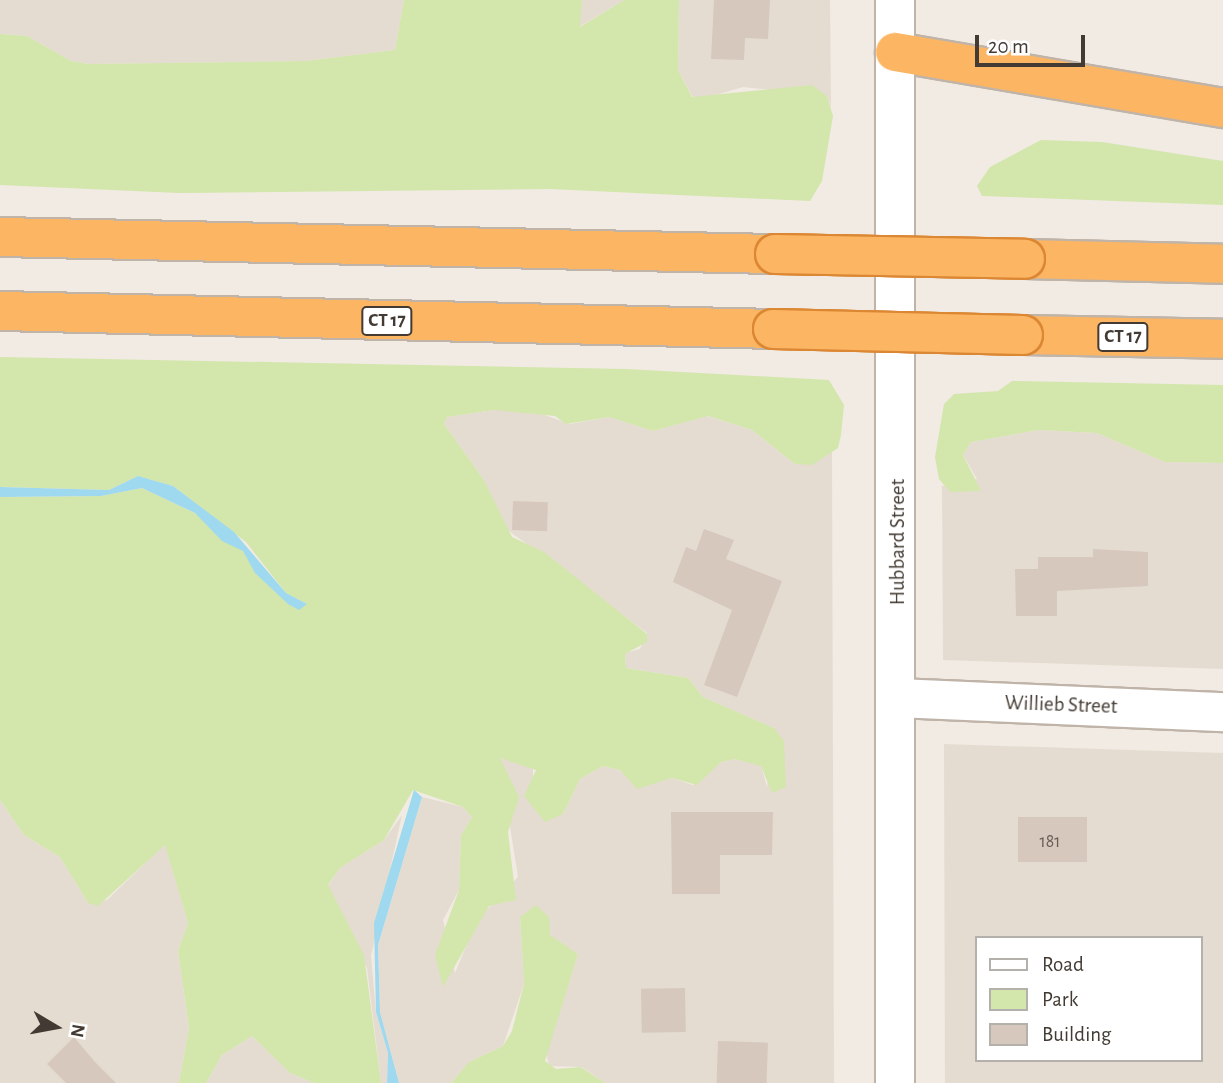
<!DOCTYPE html>
<style>
body{margin:0}
#map{position:relative;width:1223px;height:1083px;overflow:hidden;background:#f1ebe3;font-family:"Alegreya Sans",sans-serif}
div>[style]{position:absolute}
.residential>*{inset:0;background:#e5dcd1}
.green>*{inset:0;background:#d3e6ac}
.water>*{inset:0;background:#9fd9ef}
.building>*{inset:0;background:#d6c8bc;transform-origin:0 0}
.roads{filter:drop-shadow(2px 0 #c0b4a9) drop-shadow(-2px 0 #c0b4a9) drop-shadow(0 2px #c0b4a9) drop-shadow(0 -2px #c0b4a9)}
.minor>*{height:38px;margin:-19px;padding:0 19px;transform-origin:19px;border-radius:19px;background:#fff}
.highway>*{height:38px;margin:-19px;padding:0 19px;transform-origin:19px;border-radius:19px;background:#fcb563}
.bridges{filter:drop-shadow(2px 0 #db8733) drop-shadow(-2px 0 #db8733) drop-shadow(0 2px #db8733) drop-shadow(0 -2px #db8733)}
.highway-bridge>*{height:38px;margin:-19px;padding:0 19px;transform-origin:19px;border-radius:19px;background:#fcb563}
span{translate:-50% -50%;white-space:nowrap;text-align:center;line-height:1.15;-webkit-text-stroke:7px #fff;paint-order:stroke}
.number-label{font-size:18px;color:#685e55}
.number-label span{-webkit-text-stroke-width:0}
.shield-label span{padding:2px 5px;background:#fff;border:2px solid;border-radius:5px;-webkit-text-stroke-width:0}
.shield-label{font-size:19px;color:#433b33;font-weight:700}
.street-label{font-size:21px;color:#433b33}
.legend{position:absolute;left:975px;top:936px;width:228px;height:126px;box-sizing:border-box;background:#fff;border:2px solid #b4b1ad;margin:0;padding:9px 12px;list-style:none;font-size:21px;color:#433b33}
.legend li{display:flex;align-items:center;gap:14px;height:35px}
.legend b{width:35px;border:2px solid #b4b1ad}
.north{position:absolute;left:21px;top:992px;width:70px;height:70px;-webkit-text-stroke:5px #fff;paint-order:stroke;rotate:100deg;font-size:19px;font-weight:700;line-height:28px;text-align:center;color:#433b33}
.north::after{content:'';display:block;margin:auto;width:24px;height:32px;background:#433b33;clip-path:polygon(50% 0,100% 100%,50% 72%,0 100%)}
.scale{position:absolute;left:975px;top:35px;width:110px;height:32px;box-sizing:border-box;border:4px solid #433b33;border-top:0;padding-left:9px;font-size:21px;line-height:24px;white-space:nowrap;color:#433b33;-webkit-text-stroke:5px #fff;paint-order:stroke}
</style>
<div id="map">
<div class="residential">
<div style="clip-path:polygon(0 0,404px 0,395px 50px,306px 61px,90px 64px,71px 61px,27px 36px,0 34px)"></div>
<div style="clip-path:polygon(582px 0,624px 0,579px 27px)"></div>
<div style="clip-path:polygon(679px 0,830px 0,831px 107px,827px 96px,743px 87px,699px 100px,692px 96px,678px 70px)"></div>
<div style="clip-path:polygon(494px 410px,536px 412px,570px 424px,609px 417px,653px 431px,707px 416px,752px 430px,795px 464px,832px 452px,834px 1083px,605px 1083px,582px 1067px,549px 1066px,546px 1052px,578px 954px,520px 917px,524px 984px,503px 1046px,469px 1062px,451px 1083px,399px 1083px,380px 1012px,378px 945px,422px 797px,463px 807px,472px 817px,461px 835px,459px 890px,443px 920px,455px 973px,477px 920px,518px 877px,499px 758px,533px 765px,533px 782px,563px 814px,580px 779px,603px 766px,620px 770px,637px 788px,672px 778px,693px 785px,721px 762px,735px 759px,761px 765px,767px 787px,774px 728px,703px 697px,688px 678px,626px 668px,625px 653px,640px 649px,647px 633px,501px 525px,484px 480px,444px 424px,447px 417px)"></div>
<div style="clip-path:polygon(1039px 430px,1097px 433px,1165px 462px,1223px 463px,1223px 669px,943px 660px,942px 486px,977px 479px,963px 455px,971px 442px)"></div>
<div style="clip-path:polygon(evenodd,944px 744px,1223px 753px,1223px 1083px,945px 1083px,944px 744px,976px 938px,1200px 938px,1200px 1060px,976px 1060px,976px 938px)"></div>
<div style="clip-path:polygon(0 800px,24px 835px,60px 857px,88px 903px,107px 900px,165px 844px,188px 923px,178px 951px,189px 1028px,179px 1083px,0 1083px)"></div>
<div style="clip-path:polygon(402px 815px,371px 956px,376px 1012px,388px 1053px,387px 1083px,381px 1083px,367px 968px,328px 886px,340px 868px,384px 840px)"></div>
<div style="clip-path:polygon(252px 1036px,290px 1073px,314px 1083px,206px 1083px,222px 1055px)"></div>
</div>
<div class="green">
<div style="clip-path:polygon(404px 0,582px 0,580px 27px,624px 0,679px 0,678px 70px,692px 97px,812px 85px,827px 96px,833px 116px,822px 181px,810px 201px,550px 189px,179px 193px,0 185px,0 34px,27px 36px,71px 61px,89px 64px,306px 61px,395px 50px)"></div>
<div style="clip-path:polygon(1041px 140px,1102px 142px,1223px 161px,1223px 205px,982px 196px,977px 186px,990px 167px)"></div>
<div style="clip-path:polygon(0 357px,626px 369px,829px 380px,844px 405px,841px 435px,838px 448px,812px 465px,795px 464px,752px 430px,708px 416px,653px 431px,609px 417px,566px 424px,555px 416px,494px 410px,447px 417px,444px 424px,484px 480px,512px 537px,544px 552px,647px 634px,647px 642px,625px 654px,626px 668px,688px 678px,703px 697px,774px 728px,784px 741px,786px 787px,772px 793px,761px 766px,735px 759px,721px 762px,697px 785px,672px 778px,637px 789px,620px 770px,603px 766px,580px 779px,563px 814px,545px 822px,524px 796px,536px 770px,500px 758px,519px 797px,508px 832px,516px 900px,489px 906px,443px 987px,435px 955px,459px 890px,461px 835px,472px 817px,463px 807px,413px 790px,384px 840px,340px 868px,328px 885px,364px 955px,381px 1083px,314px 1083px,290px 1073px,252px 1036px,222px 1055px,206px 1083px,179px 1083px,189px 1028px,178px 951px,188px 923px,165px 845px,98px 906px,88px 903px,60px 857px,24px 835px,0 800px,0 497px,101px 496px,142px 488px,195px 513px,243px 551px,293px 607px,307px 604px,286px 593px,246px 542px,173px 486px,138px 476px,109px 490px,0 487px)"></div>
<div style="clip-path:polygon(1012px 381px,1223px 385px,1223px 463px,1165px 462px,1097px 433px,1039px 430px,971px 442px,963px 455px,981px 491px,950px 492px,939px 479px,935px 457px,944px 404px,954px 394px,998px 391px)"></div>
<div style="clip-path:polygon(536px 905px,549px 917px,550px 935px,578px 954px,545px 1061px,556px 1069px,581px 1067px,605px 1083px,451px 1083px,469px 1062px,503px 1046px,512px 1031px,524px 984px,520px 917px)"></div>
</div>
<div class="water">
<div style="clip-path:polygon(138px 476px,173px 486px,234px 532px,286px 593px,307px 604px,299px 610px,288px 604px,255px 573px,243px 551px,222px 541px,195px 513px,142px 488px,101px 496px,0 497px,0 487px,109px 490px)"></div>
<div style="clip-path:polygon(414px 790px,422px 797px,378px 945px,380px 1012px,399px 1083px,387px 1083px,388px 1053px,376px 1012px,374px 923px)"></div>
</div>
<div class="building">
<div style="clip-path:polygon(714px 0,770px 0,768px 39px,745px 38px,744px 60px,711px 59px)"></div>
<div style="left:513px;top:501px;width:35px;height:29px;rotate:2deg"></div>
<div style="clip-path:polygon(704px 529px,734px 540px,726px 559px,782px 581px,737px 697px,704px 685px,732px 610px,673px 582px,686px 547px,696px 551px)"></div>
<div style="clip-path:polygon(1093px 549px,1148px 552px,1148px 586px,1057px 591px,1057px 616px,1016px 616px,1015px 569px,1038px 569px,1038px 557px,1093px 557px)"></div>
<div style="clip-path:polygon(671px 812px,773px 812px,772px 855px,720px 855px,720px 894px,672px 894px)"></div>
<div style="left:1018px;top:817px;width:69px;height:45px"></div>
<div style="left:685px;top:988px;width:44px;height:44px;rotate:89deg"></div>
<div style="clip-path:polygon(74px 1037px,95px 1062px,116px 1083px,66px 1083px,47px 1064px)"></div>
<div style="left:718px;top:1041px;width:50px;height:42px;rotate:2deg"></div>
</div>
<div class="roads">
<div class="minor">
<div style="left:895px;top:0;width:1083px;rotate:90deg"></div>
<div style="left:899px;top:698px;width:324px;rotate:2.5deg"></div>
</div>
<div class="highway">
<div style="left:895px;top:52px;width:333px;rotate:9.7deg"></div>
<div style="left:0;top:237px;width:775px;rotate:1.26deg"></div>
<div style="left:1025px;top:259px;width:198px;rotate:1.4deg"></div>
<div style="left:0;top:311px;width:773px;rotate:1.33deg"></div>
<div style="left:1023px;top:335px;width:200px;rotate:1.1deg"></div>
</div>
</div>
<div class="bridges">
<div class="highway-bridge">
<div style="left:775px;top:254px;width:250px;rotate:1.1deg"></div>
<div style="left:773px;top:329px;width:250px;rotate:1.4deg"></div>
</div>
</div>
<div class="number-label">
<span style="left:1050px;top:842px">181</span>
</div>
<div class="shield-label">
<span style="left:387px;top:321px">CT 17</span>
<span style="left:1123px;top:337px">CT 17</span>
</div>
<div class="street-label">
<span style="left:898px;top:542px;rotate:-90deg">Hubbard Street</span>
<span style="left:1061px;top:705px;rotate:2deg">Willieb Street</span>
</div>
<ul class="legend">
<li><b style="height:9px;background:#fff"></b>Road</li>
<li><b style="height:19px;background:#d3e6ac"></b>Park</li>
<li><b style="height:19px;background:#d6c8bc"></b>Building</li>
</ul>
<div class="north">N</div>
<div class="scale">20 m</div>
</div>
